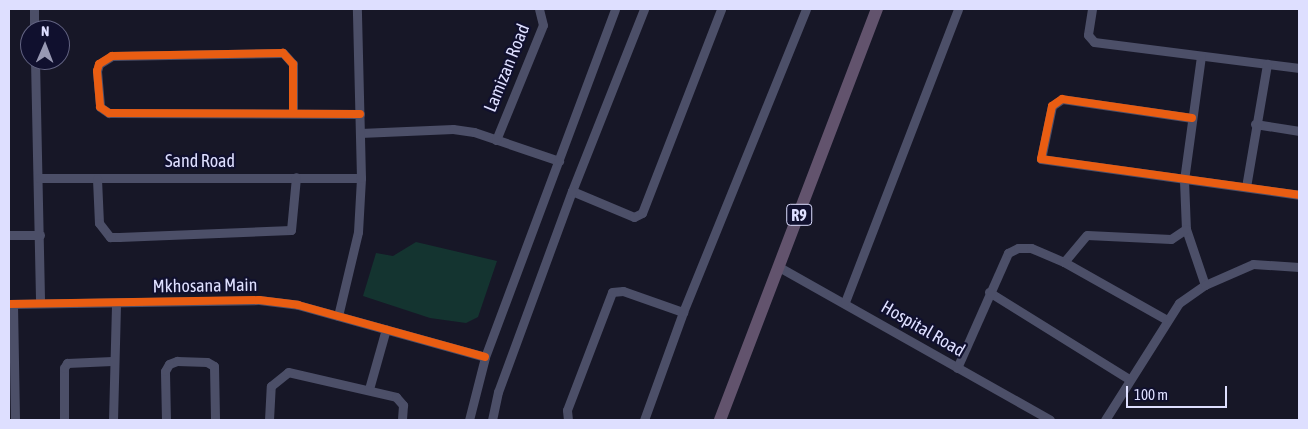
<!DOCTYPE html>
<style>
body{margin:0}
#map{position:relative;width:1308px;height:429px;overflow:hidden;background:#171727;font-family:"Asap Condensed",sans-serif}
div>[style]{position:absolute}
.green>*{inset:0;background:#143430}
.minor>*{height:9px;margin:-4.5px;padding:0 4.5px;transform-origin:4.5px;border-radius:4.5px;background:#4c4f68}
.highway>*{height:12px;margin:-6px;padding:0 6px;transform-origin:6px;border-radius:6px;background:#62536d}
.cycleway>*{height:8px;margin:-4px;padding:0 4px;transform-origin:4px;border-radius:4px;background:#e95d12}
span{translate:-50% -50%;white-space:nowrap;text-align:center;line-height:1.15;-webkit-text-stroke:4.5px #10102e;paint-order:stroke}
.shield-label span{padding:1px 4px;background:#10102e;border:1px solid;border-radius:4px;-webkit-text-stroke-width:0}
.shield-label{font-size:16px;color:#dedfff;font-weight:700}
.street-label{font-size:18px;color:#dedfff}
.frame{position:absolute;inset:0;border:10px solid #dedfff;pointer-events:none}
.north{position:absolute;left:20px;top:20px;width:50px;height:50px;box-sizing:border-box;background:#10102e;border:1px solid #626382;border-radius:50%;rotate:1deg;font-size:14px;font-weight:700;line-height:20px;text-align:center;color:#dedfff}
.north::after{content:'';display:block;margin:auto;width:18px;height:22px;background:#9899b3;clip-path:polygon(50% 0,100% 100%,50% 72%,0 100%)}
.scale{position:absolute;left:1126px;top:386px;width:101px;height:22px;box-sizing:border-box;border:2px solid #dedfff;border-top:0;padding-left:6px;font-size:15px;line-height:18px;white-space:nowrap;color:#dedfff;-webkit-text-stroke:4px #10102e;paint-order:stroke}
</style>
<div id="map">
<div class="green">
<div style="clip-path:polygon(416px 242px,497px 261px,478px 317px,466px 323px,430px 318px,363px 296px,376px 253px,393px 256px)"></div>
</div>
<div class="minor">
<div style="left:34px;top:9px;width:21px;rotate:90deg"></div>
<div style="left:1092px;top:9px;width:26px;rotate:99deg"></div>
<div style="left:1088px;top:35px;width:9px;rotate:49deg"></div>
<div style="left:1094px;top:42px;width:207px;rotate:7.2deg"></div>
<div style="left:1201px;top:56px;width:125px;rotate:97.8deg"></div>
<div style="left:1184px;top:180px;width:49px;rotate:87.7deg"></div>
<div style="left:1186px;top:229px;width:59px;rotate:71.3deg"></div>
<div style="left:35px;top:60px;width:243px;rotate:88.8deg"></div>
<div style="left:293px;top:113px;width:49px;rotate:-90deg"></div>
<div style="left:293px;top:64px;width:15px;rotate:-132deg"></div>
<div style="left:283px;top:53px;width:171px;rotate:179deg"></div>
<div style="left:112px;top:56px;width:15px;rotate:148deg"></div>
<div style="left:99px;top:64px;width:7px;rotate:106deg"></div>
<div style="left:97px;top:71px;width:36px;rotate:85deg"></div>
<div style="left:100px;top:107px;width:11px;rotate:34deg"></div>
<div style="left:109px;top:113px;width:251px;rotate:0.2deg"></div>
<div style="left:1192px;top:118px;width:131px;rotate:-171.7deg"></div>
<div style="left:1062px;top:99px;width:12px;rotate:145deg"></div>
<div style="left:1052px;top:106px;width:54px;rotate:101.7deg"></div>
<div style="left:1041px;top:159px;width:260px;rotate:7.9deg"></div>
<div style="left:1255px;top:124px;width:45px;rotate:9deg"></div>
<div style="left:360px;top:133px;width:93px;rotate:-2.5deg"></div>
<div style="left:453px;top:129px;width:21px;rotate:8deg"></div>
<div style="left:474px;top:132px;width:90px;rotate:18.8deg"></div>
<div style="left:496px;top:140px;width:124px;rotate:-67.8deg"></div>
<div style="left:543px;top:25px;width:16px;rotate:-104deg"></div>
<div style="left:39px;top:178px;width:322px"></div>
<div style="left:97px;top:179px;width:44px;rotate:87.4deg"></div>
<div style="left:99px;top:223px;width:18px;rotate:52deg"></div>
<div style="left:110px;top:237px;width:9px"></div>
<div style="left:119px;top:237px;width:172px;rotate:-2.3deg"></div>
<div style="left:291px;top:230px;width:53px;rotate:-84.6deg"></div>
<div style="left:1246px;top:187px;width:125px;rotate:-80.3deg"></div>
<div style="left:572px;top:191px;width:67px;rotate:22.8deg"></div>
<div style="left:634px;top:217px;width:9px;rotate:-27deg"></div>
<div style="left:642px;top:213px;width:219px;rotate:-68.8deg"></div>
<div style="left:9px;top:235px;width:31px"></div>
<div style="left:1064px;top:262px;width:35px;rotate:-50deg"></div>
<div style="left:1087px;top:235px;width:84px;rotate:2.7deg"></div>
<div style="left:1171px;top:239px;width:18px;rotate:-34deg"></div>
<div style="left:779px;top:267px;width:311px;rotate:29.4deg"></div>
<div style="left:989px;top:292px;width:165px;rotate:31.9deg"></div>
<div style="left:845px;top:302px;width:314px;rotate:-68.9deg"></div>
<div style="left:9px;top:304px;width:250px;rotate:-0.9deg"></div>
<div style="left:259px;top:300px;width:39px;rotate:7deg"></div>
<div style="left:298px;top:305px;width:194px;rotate:15.5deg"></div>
<div style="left:13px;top:304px;width:116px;rotate:89deg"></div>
<div style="left:338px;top:316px;width:86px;rotate:-76.6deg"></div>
<div style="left:358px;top:232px;width:54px;rotate:-86.8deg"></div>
<div style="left:361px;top:178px;width:169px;rotate:-91.4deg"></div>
<div style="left:957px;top:368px;width:126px;rotate:-66.1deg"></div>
<div style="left:1008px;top:253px;width:11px;rotate:-27deg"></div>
<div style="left:1018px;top:248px;width:13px"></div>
<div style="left:1031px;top:248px;width:36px;rotate:23deg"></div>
<div style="left:1064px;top:262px;width:116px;rotate:29.4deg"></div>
<div style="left:369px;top:389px;width:62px;rotate:-74.2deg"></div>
<div style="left:64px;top:420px;width:52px;rotate:-90deg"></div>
<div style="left:64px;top:368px;width:6px;rotate:-59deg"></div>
<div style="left:67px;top:363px;width:45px;rotate:-2.5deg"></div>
<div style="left:113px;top:420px;width:117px;rotate:-88.5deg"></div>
<div style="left:166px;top:420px;width:49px;rotate:-91.2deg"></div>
<div style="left:165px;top:371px;width:8px;rotate:-60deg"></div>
<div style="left:169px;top:364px;width:9px;rotate:-21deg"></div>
<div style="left:177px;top:361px;width:30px;rotate:2deg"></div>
<div style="left:207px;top:362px;width:8px;rotate:30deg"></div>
<div style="left:214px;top:366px;width:54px;rotate:88.9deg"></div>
<div style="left:269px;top:420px;width:34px;rotate:-87deg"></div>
<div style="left:271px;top:386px;width:22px;rotate:-39deg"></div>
<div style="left:288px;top:372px;width:111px;rotate:13deg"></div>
<div style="left:396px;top:397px;width:11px;rotate:49deg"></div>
<div style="left:403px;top:405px;width:15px;rotate:94deg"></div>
<div style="left:469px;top:420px;width:65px;rotate:-75.7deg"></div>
<div style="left:485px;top:357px;width:371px;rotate:-69.5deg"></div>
<div style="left:492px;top:420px;width:29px;rotate:-78deg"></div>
<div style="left:498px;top:392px;width:214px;rotate:-69.8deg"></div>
<div style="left:572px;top:191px;width:196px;rotate:-68.4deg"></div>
<div style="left:568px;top:420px;width:10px;rotate:-96deg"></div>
<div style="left:567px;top:410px;width:126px;rotate:-69.1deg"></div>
<div style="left:612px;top:292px;width:11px;rotate:-5deg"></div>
<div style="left:623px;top:291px;width:64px;rotate:19.3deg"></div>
<div style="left:644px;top:420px;width:115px;rotate:-70.1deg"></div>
<div style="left:683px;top:312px;width:327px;rotate:-67.9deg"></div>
<div style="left:1105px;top:420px;width:138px;rotate:-57.7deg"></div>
<div style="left:1179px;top:303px;width:32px;rotate:-35deg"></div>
<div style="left:1205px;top:285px;width:52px;rotate:-23.6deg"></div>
<div style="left:1253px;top:264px;width:46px;rotate:3.7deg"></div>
</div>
<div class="highway">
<div style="left:720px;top:420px;width:440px;rotate:-69.1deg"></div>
</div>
<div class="cycleway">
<div style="left:293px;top:113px;width:49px;rotate:-90deg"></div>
<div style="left:293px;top:64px;width:15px;rotate:-132deg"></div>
<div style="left:283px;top:53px;width:171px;rotate:179deg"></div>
<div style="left:112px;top:56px;width:15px;rotate:148deg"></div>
<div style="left:99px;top:64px;width:7px;rotate:106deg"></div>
<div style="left:97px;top:71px;width:36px;rotate:85deg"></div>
<div style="left:100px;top:107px;width:11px;rotate:34deg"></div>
<div style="left:109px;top:113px;width:251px;rotate:0.2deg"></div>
<div style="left:1192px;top:118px;width:131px;rotate:-171.7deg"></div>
<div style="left:1062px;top:99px;width:12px;rotate:145deg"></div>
<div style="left:1052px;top:106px;width:54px;rotate:101.7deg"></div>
<div style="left:1041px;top:159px;width:260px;rotate:7.9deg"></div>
<div style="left:9px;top:304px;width:250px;rotate:-0.9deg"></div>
<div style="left:259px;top:300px;width:39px;rotate:7deg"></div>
<div style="left:298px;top:305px;width:194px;rotate:15.5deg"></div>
</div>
<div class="shield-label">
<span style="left:799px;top:215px">R9</span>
</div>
<div class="street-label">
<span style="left:507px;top:68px;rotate:-68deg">Lamizan Road</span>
<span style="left:200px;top:161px">Sand Road</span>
<span style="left:205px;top:286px;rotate:-1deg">Mkhosana Main</span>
<span style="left:923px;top:329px;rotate:30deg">Hospital Road</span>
</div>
<div class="frame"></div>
<div class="north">N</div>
<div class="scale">100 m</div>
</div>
